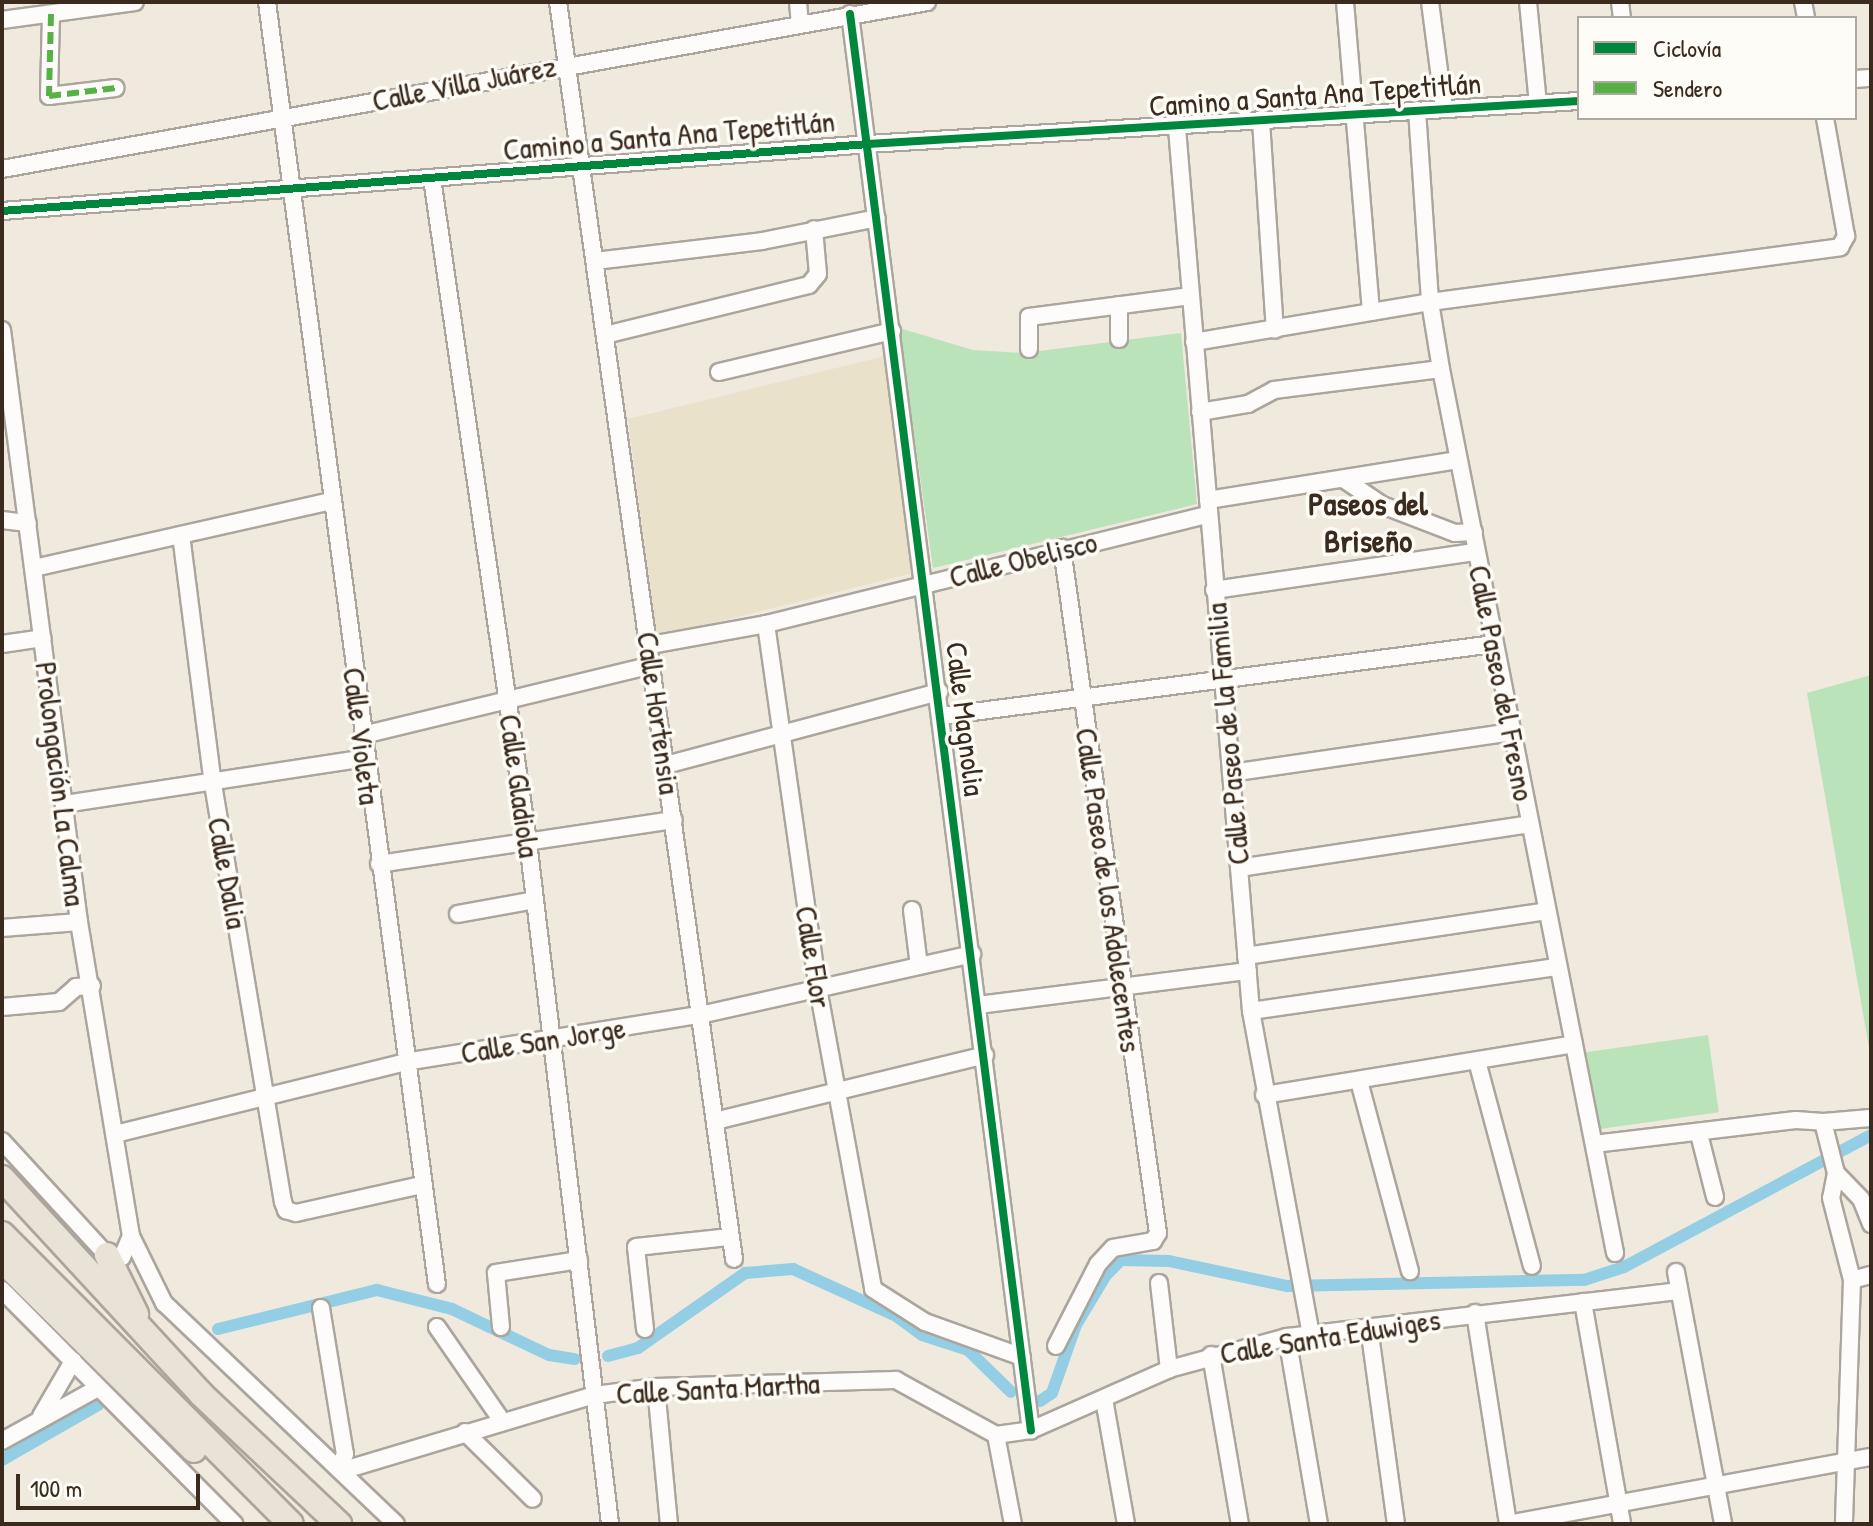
<!DOCTYPE html>
<meta charset="utf-8">
<style>
body{margin:0}
#map{position:relative;width:1873px;height:1526px;overflow:hidden;background:#f0e9de;font-family:"Patrick Hand",sans-serif}
div>[style]{position:absolute}
.built>*{inset:0;background:#e9e1ca}
.green>*{inset:0;background:#bbe3ba;transform-origin:0 0}
.canal>*{height:12px;margin:-6px;padding:0 6px;transform-origin:6px;border-radius:6px;background:#93cee5}
.roads{filter:drop-shadow(2px 0 #aba59e) drop-shadow(-2px 0 #aba59e) drop-shadow(0 2px #aba59e) drop-shadow(0 -2px #aba59e)}
.minor>*{height:16px;margin:-8px;padding:0 8px;transform-origin:8px;border-radius:8px;background:#fdfcfa}
.highway>*{height:24px;margin:-12px;padding:0 12px;transform-origin:12px;border-radius:12px;background:#e9e2d6}
.quiet>*{height:6px;margin-top:-3px;transform-origin:0;background:repeating-linear-gradient(90deg,#57b245 0 12px,transparent 0 18px)}
.cycleway>*{height:8px;margin:-4px;padding:0 4px;transform-origin:4px;border-radius:4px;background:#00873e}
span{translate:-50% -50%;white-space:nowrap;text-align:center;line-height:1.15;-webkit-text-stroke:7px #fdfcf7;paint-order:stroke}
.street-label{font-size:30px;color:#3b2a1e}
.neighbourhood-label{font-size:32px;color:#3b2a1e;font-weight:700}
.frame{position:absolute;inset:0;border:4px solid #3b2a1e;pointer-events:none}
.legend{position:absolute;left:1577px;top:16px;width:280px;height:104px;box-sizing:border-box;background:#fdfcf7;border:2px solid #afa8a0;margin:0;padding:10px 14px;list-style:none;font-size:24px;color:#3b2a1e}
.legend li{display:flex;align-items:center;gap:16px;height:40px}
.legend b{width:40px;border:2px solid #afa8a0}
.scale{position:absolute;left:16px;top:1474px;width:184px;height:36px;box-sizing:border-box;border:4px solid #3b2a1e;border-top:0;padding-left:10px;font-size:24px;line-height:28px;white-space:nowrap;color:#3b2a1e;-webkit-text-stroke:6px #fdfcf7;paint-order:stroke}
</style>
<div id="map">
<div class="built">
<div style="clip-path:polygon(885px 356px,917px 572px,657px 637px,628px 419px)"></div>
</div>
<div class="green">
<div style="clip-path:polygon(899px 328px,973px 350px,1024px 353px,1181px 333px,1197px 504px,933px 568px)"></div>
<div style="clip-path:polygon(1871px 675px,1871px 1059px,1807px 693px)"></div>
<div style="left:1708px;top:1035px;width:78px;height:129px;rotate:82deg"></div>
</div>
<div class="canal">
<div style="left:218px;top:1329px;width:164px;rotate:-13.8deg"></div>
<div style="left:377px;top:1290px;width:77px;rotate:14.2deg"></div>
<div style="left:452px;top:1309px;width:107px;rotate:25.4deg"></div>
<div style="left:549px;top:1355px;width:26px;rotate:9deg"></div>
<div style="left:608px;top:1356px;width:31px;rotate:-15deg"></div>
<div style="left:638px;top:1348px;width:131px;rotate:-35deg"></div>
<div style="left:745px;top:1273px;width:48px;rotate:-4.8deg"></div>
<div style="left:793px;top:1269px;width:113px;rotate:24.5deg"></div>
<div style="left:896px;top:1316px;width:32px;rotate:36deg"></div>
<div style="left:922px;top:1335px;width:48px;rotate:18.1deg"></div>
<div style="left:968px;top:1350px;width:60px;rotate:44.3deg"></div>
<div style="left:1040px;top:1401px;width:14px;rotate:-34deg"></div>
<div style="left:1052px;top:1393px;width:72px;rotate:-70.6deg"></div>
<div style="left:1076px;top:1325px;width:58px;rotate:-59deg"></div>
<div style="left:1106px;top:1275px;width:21px;rotate:-45deg"></div>
<div style="left:1121px;top:1260px;width:48px;rotate:1.2deg"></div>
<div style="left:1169px;top:1261px;width:121px;rotate:12deg"></div>
<div style="left:1287px;top:1286px;width:297px;rotate:-1.2deg"></div>
<div style="left:1584px;top:1280px;width:42px;rotate:-18deg"></div>
<div style="left:1624px;top:1267px;width:280px;rotate:-28.1deg"></div>
<div style="left:2px;top:1460px;width:111px;rotate:-29.8deg"></div>
</div>
<div class="roads">
<div class="minor">
<div style="left:267px;top:2px;width:1293px;rotate:82.45deg"></div>
<div style="left:558px;top:2px;width:1269px;rotate:82.03deg"></div>
<div style="left:798px;top:2px;width:21px;rotate:85deg"></div>
<div style="left:1345px;top:2px;width:311px;rotate:85.2deg"></div>
<div style="left:1430px;top:2px;width:107px;rotate:82.5deg"></div>
<div style="left:1528px;top:2px;width:102px;rotate:84.4deg"></div>
<div style="left:1620px;top:2px;width:16px;rotate:83deg"></div>
<div style="left:1803px;top:2px;width:16px;rotate:79deg"></div>
<div style="left:51px;top:14px;width:82px;rotate:91.4deg"></div>
<div style="left:49px;top:96px;width:67px;rotate:-6.8deg"></div>
<div style="left:850px;top:14px;width:1428px;rotate:82.72deg"></div>
<div style="left:2px;top:20px;width:134px;rotate:-7.7deg"></div>
<div style="left:1855px;top:79px;width:16px;rotate:-4deg"></div>
<div style="left:1417px;top:110px;width:192px;rotate:86.1deg"></div>
<div style="left:1430px;top:302px;width:68px;rotate:80.7deg"></div>
<div style="left:1441px;top:369px;width:901px;rotate:78.86deg"></div>
<div style="left:1261px;top:121px;width:209px;rotate:86.2deg"></div>
<div style="left:1177px;top:128px;width:886px;rotate:85.21deg"></div>
<div style="left:1251px;top:1011px;width:329px;rotate:79.5deg"></div>
<div style="left:2px;top:169px;width:940px;rotate:-10.23deg"></div>
<div style="left:432px;top:178px;width:671px;rotate:81.77deg"></div>
<div style="left:528px;top:842px;width:687px;rotate:83.14deg"></div>
<div style="left:2px;top:211px;width:869px;rotate:-4.42deg"></div>
<div style="left:868px;top:144px;width:712px;rotate:-3.46deg"></div>
<div style="left:595px;top:261px;width:168px;rotate:-6.8deg"></div>
<div style="left:762px;top:241px;width:117px;rotate:-11.3deg"></div>
<div style="left:1119px;top:305px;width:34px;rotate:90deg"></div>
<div style="left:2px;top:330px;width:597px;rotate:82.59deg"></div>
<div style="left:79px;top:922px;width:318px;rotate:80.6deg"></div>
<div style="left:131px;top:1236px;width:75px;rotate:63.8deg"></div>
<div style="left:164px;top:1303px;width:320px;rotate:43.6deg"></div>
<div style="left:605px;top:335px;width:210px;rotate:-13.8deg"></div>
<div style="left:809px;top:285px;width:14px;rotate:-51deg"></div>
<div style="left:818px;top:274px;width:45px;rotate:-95.1deg"></div>
<div style="left:1194px;top:342px;width:239px;rotate:-9.6deg"></div>
<div style="left:1430px;top:302px;width:414px;rotate:-7.6deg"></div>
<div style="left:1840px;top:247px;width:13px;rotate:-61deg"></div>
<div style="left:1846px;top:236px;width:120px;rotate:-100.1deg"></div>
<div style="left:1029px;top:349px;width:32px;rotate:-90deg"></div>
<div style="left:1029px;top:317px;width:163px;rotate:-7.4deg"></div>
<div style="left:719px;top:372px;width:178px;rotate:-13.3deg"></div>
<div style="left:1200px;top:412px;width:49px;rotate:-9.5deg"></div>
<div style="left:1248px;top:404px;width:30px;rotate:-28deg"></div>
<div style="left:1274px;top:390px;width:168px;rotate:-7.2deg"></div>
<div style="left:1345px;top:480px;width:45px;rotate:34deg"></div>
<div style="left:1382px;top:505px;width:78px;rotate:21deg"></div>
<div style="left:1455px;top:533px;width:19px;rotate:-3deg"></div>
<div style="left:1208px;top:500px;width:253px;rotate:-9.1deg"></div>
<div style="left:2px;top:520px;width:26px;rotate:7deg"></div>
<div style="left:181px;top:535px;width:245px;rotate:82.7deg"></div>
<div style="left:212px;top:778px;width:430px;rotate:80.5deg"></div>
<div style="left:283px;top:1202px;width:9px;rotate:69deg"></div>
<div style="left:286px;top:1210px;width:10px;rotate:17deg"></div>
<div style="left:296px;top:1213px;width:128px;rotate:-12.6deg"></div>
<div style="left:34px;top:568px;width:304px;rotate:-12.7deg"></div>
<div style="left:1214px;top:590px;width:265px;rotate:-8.3deg"></div>
<div style="left:766px;top:624px;width:368px;rotate:81.9deg"></div>
<div style="left:818px;top:988px;width:306px;rotate:79.6deg"></div>
<div style="left:873px;top:1289px;width:62px;rotate:32.4deg"></div>
<div style="left:925px;top:1322px;width:103px;rotate:19.8deg"></div>
<div style="left:2px;top:644px;width:41px;rotate:-8.3deg"></div>
<div style="left:651px;top:645px;width:117px;rotate:-10.3deg"></div>
<div style="left:766px;top:624px;width:455px;rotate:-13.9deg"></div>
<div style="left:942px;top:716px;width:557px;rotate:-7.43deg"></div>
<div style="left:363px;top:735px;width:297px;rotate:-13.6deg"></div>
<div style="left:666px;top:765px;width:283px;rotate:-15deg"></div>
<div style="left:1231px;top:773px;width:283px;rotate:-8.3deg"></div>
<div style="left:65px;top:804px;width:304px;rotate:-8.7deg"></div>
<div style="left:379px;top:864px;width:298px;rotate:-8.5deg"></div>
<div style="left:1239px;top:868px;width:294px;rotate:-8.6deg"></div>
<div style="left:912px;top:910px;width:56px;rotate:82.9deg"></div>
<div style="left:458px;top:914px;width:78px;rotate:-10.3deg"></div>
<div style="left:2px;top:928px;width:77px;rotate:-4.5deg"></div>
<div style="left:1246px;top:956px;width:304px;rotate:-8.5deg"></div>
<div style="left:978px;top:1005px;width:272px;rotate:-7.2deg"></div>
<div style="left:2px;top:1007px;width:57px;rotate:-5deg"></div>
<div style="left:59px;top:1002px;width:23px;rotate:-41deg"></div>
<div style="left:76px;top:987px;width:16px;rotate:-4deg"></div>
<div style="left:1251px;top:1011px;width:310px;rotate:-8.2deg"></div>
<div style="left:1477px;top:1061px;width:212px;rotate:75deg"></div>
<div style="left:1359px;top:1081px;width:197px;rotate:75deg"></div>
<div style="left:1264px;top:1095px;width:314px;rotate:-9.3deg"></div>
<div style="left:715px;top:1121px;width:278px;rotate:-13.7deg"></div>
<div style="left:1823px;top:1122px;width:48px;rotate:-4.8deg"></div>
<div style="left:115px;top:1134px;width:299px;rotate:-13.9deg"></div>
<div style="left:405px;top:1062px;width:299px;rotate:-9.1deg"></div>
<div style="left:700px;top:1015px;width:279px;rotate:-12.6deg"></div>
<div style="left:1699px;top:1134px;width:65px;rotate:75.7deg"></div>
<div style="left:2px;top:1141px;width:155px;rotate:47.4deg"></div>
<div style="left:107px;top:1255px;width:15px;rotate:8deg"></div>
<div style="left:122px;top:1257px;width:23px;rotate:-67deg"></div>
<div style="left:1594px;top:1144px;width:203px;rotate:-6.8deg"></div>
<div style="left:1796px;top:1120px;width:27px;rotate:4deg"></div>
<div style="left:1823px;top:1122px;width:53px;rotate:75.7deg"></div>
<div style="left:1836px;top:1173px;width:25px;rotate:101deg"></div>
<div style="left:1831px;top:1198px;width:85px;rotate:75.6deg"></div>
<div style="left:1852px;top:1280px;width:244px;rotate:91.9deg"></div>
<div style="left:1836px;top:1173px;width:36px;rotate:46deg"></div>
<div style="left:1861px;top:1199px;width:27px;rotate:68deg"></div>
<div style="left:1676px;top:1272px;width:256px;rotate:79.4deg"></div>
<div style="left:1852px;top:1280px;width:20px;rotate:-15deg"></div>
<div style="left:1159px;top:1283px;width:87px;rotate:83.4deg"></div>
<div style="left:2px;top:1290px;width:330px;rotate:45.2deg"></div>
<div style="left:1583px;top:1302px;width:225px;rotate:80deg"></div>
<div style="left:321px;top:1308px;width:148px;rotate:80.7deg"></div>
<div style="left:345px;top:1454px;width:16px;rotate:112deg"></div>
<div style="left:1475px;top:1313px;width:214px;rotate:81.1deg"></div>
<div style="left:1508px;top:1524px;width:369px;rotate:-10.5deg"></div>
<div style="left:437px;top:1327px;width:114px;rotate:55.3deg"></div>
<div style="left:501px;top:1327px;width:54px;rotate:-95.3deg"></div>
<div style="left:496px;top:1273px;width:84px;rotate:-8.9deg"></div>
<div style="left:1369px;top:1327px;width:199px;rotate:82.2deg"></div>
<div style="left:645px;top:1329px;width:82px;rotate:-96.3deg"></div>
<div style="left:636px;top:1247px;width:95px;rotate:-6.1deg"></div>
<div style="left:1287px;top:1337px;width:190px;rotate:80.3deg"></div>
<div style="left:1056px;top:1346px;width:92px;rotate:-62.9deg"></div>
<div style="left:1098px;top:1264px;width:22px;rotate:-47deg"></div>
<div style="left:1113px;top:1248px;width:41px;rotate:-9.9deg"></div>
<div style="left:1153px;top:1241px;width:9px;rotate:-58deg"></div>
<div style="left:1158px;top:1233px;width:692px;rotate:-97.98deg"></div>
<div style="left:1211px;top:1355px;width:171px;rotate:80.3deg"></div>
<div style="left:656px;top:1387px;width:138px;rotate:84.6deg"></div>
<div style="left:1104px;top:1399px;width:127px;rotate:80deg"></div>
<div style="left:41px;top:1416px;width:64px;rotate:-59.8deg"></div>
<div style="left:465px;top:1432px;width:95px;rotate:44.6deg"></div>
<div style="left:996px;top:1435px;width:35px;rotate:-8deg"></div>
<div style="left:1031px;top:1430px;width:151px;rotate:-23.8deg"></div>
<div style="left:1169px;top:1369px;width:122px;rotate:-15.2deg"></div>
<div style="left:1287px;top:1337px;width:394px;rotate:-6.7deg"></div>
<div style="left:996px;top:1435px;width:91px;rotate:79.2deg"></div>
<div style="left:2px;top:1441px;width:110px;rotate:-28.9deg"></div>
<div style="left:341px;top:1471px;width:265px;rotate:-16.7deg"></div>
<div style="left:595px;top:1395px;width:62px;rotate:-7.5deg"></div>
<div style="left:656px;top:1387px;width:240px;rotate:-1.7deg"></div>
<div style="left:896px;top:1380px;width:114px;rotate:28.8deg"></div>
</div>
<div class="highway">
<div style="left:2px;top:1178px;width:294px;rotate:47.3deg"></div>
<div style="left:201px;top:1394px;width:190px;rotate:43.3deg"></div>
<div style="left:2px;top:1234px;width:409px;rotate:45.1deg"></div>
<div style="left:107px;top:1255px;width:66px;rotate:63.8deg"></div>
<div style="left:2px;top:1260px;width:270px;rotate:44.7deg"></div>
</div>
</div>
<div class="quiet">
<div style="left:51px;top:14px;width:82px;rotate:91.4deg"></div>
<div style="left:49px;top:96px;width:67px;rotate:-6.8deg"></div>
</div>
<div class="cycleway">
<div style="left:850px;top:14px;width:1428px;rotate:82.72deg"></div>
<div style="left:2px;top:211px;width:869px;rotate:-4.42deg"></div>
<div style="left:868px;top:144px;width:712px;rotate:-3.46deg"></div>
</div>
<div class="street-label">
<span style="left:464px;top:83px;rotate:-11deg">Calle Villa Juárez</span>
<span style="left:1315px;top:94px;rotate:-4deg">Camino a Santa Ana Tepetitlán</span>
<span style="left:669px;top:135px;rotate:-5deg">Camino a Santa Ana Tepetitlán</span>
<span style="left:1023px;top:559px;rotate:-14deg">Calle Obelisco</span>
<span style="left:1502px;top:683px;rotate:79deg">Calle Paseo del Fresno</span>
<span style="left:659px;top:713px;rotate:82deg">Calle Hortensia</span>
<span style="left:966px;top:719px;rotate:83deg">Calle Magnolia</span>
<span style="left:1227px;top:734px;rotate:-95deg">Calle Paseo de la Familia</span>
<span style="left:362px;top:736px;rotate:83deg">Calle Violeta</span>
<span style="left:61px;top:784px;rotate:83deg">Prolongación La Calma</span>
<span style="left:520px;top:786px;rotate:82deg">Calle Gladiola</span>
<span style="left:228px;top:873px;rotate:80deg">Calle Dalia</span>
<span style="left:1109px;top:890px;rotate:82deg">Calle Paseo de los Adolecentes</span>
<span style="left:814px;top:957px;rotate:81deg">Calle Flor</span>
<span style="left:543px;top:1040px;rotate:-9deg">Calle San Jorge</span>
<span style="left:1330px;top:1336px;rotate:-9deg">Calle Santa Eduwiges</span>
<span style="left:718px;top:1388px;rotate:-3deg">Calle Santa Martha</span>
</div>
<div class="neighbourhood-label">
<span style="left:1368px;top:523px">Paseos del<br>Briseño</span>
</div>
<div class="frame"></div>
<ul class="legend">
<li><b style="height:10px;background:#00873e"></b>Ciclovía</li>
<li><b style="height:10px;background:#57b245"></b>Sendero</li>
</ul>
<div class="scale">100 m</div>
</div>
